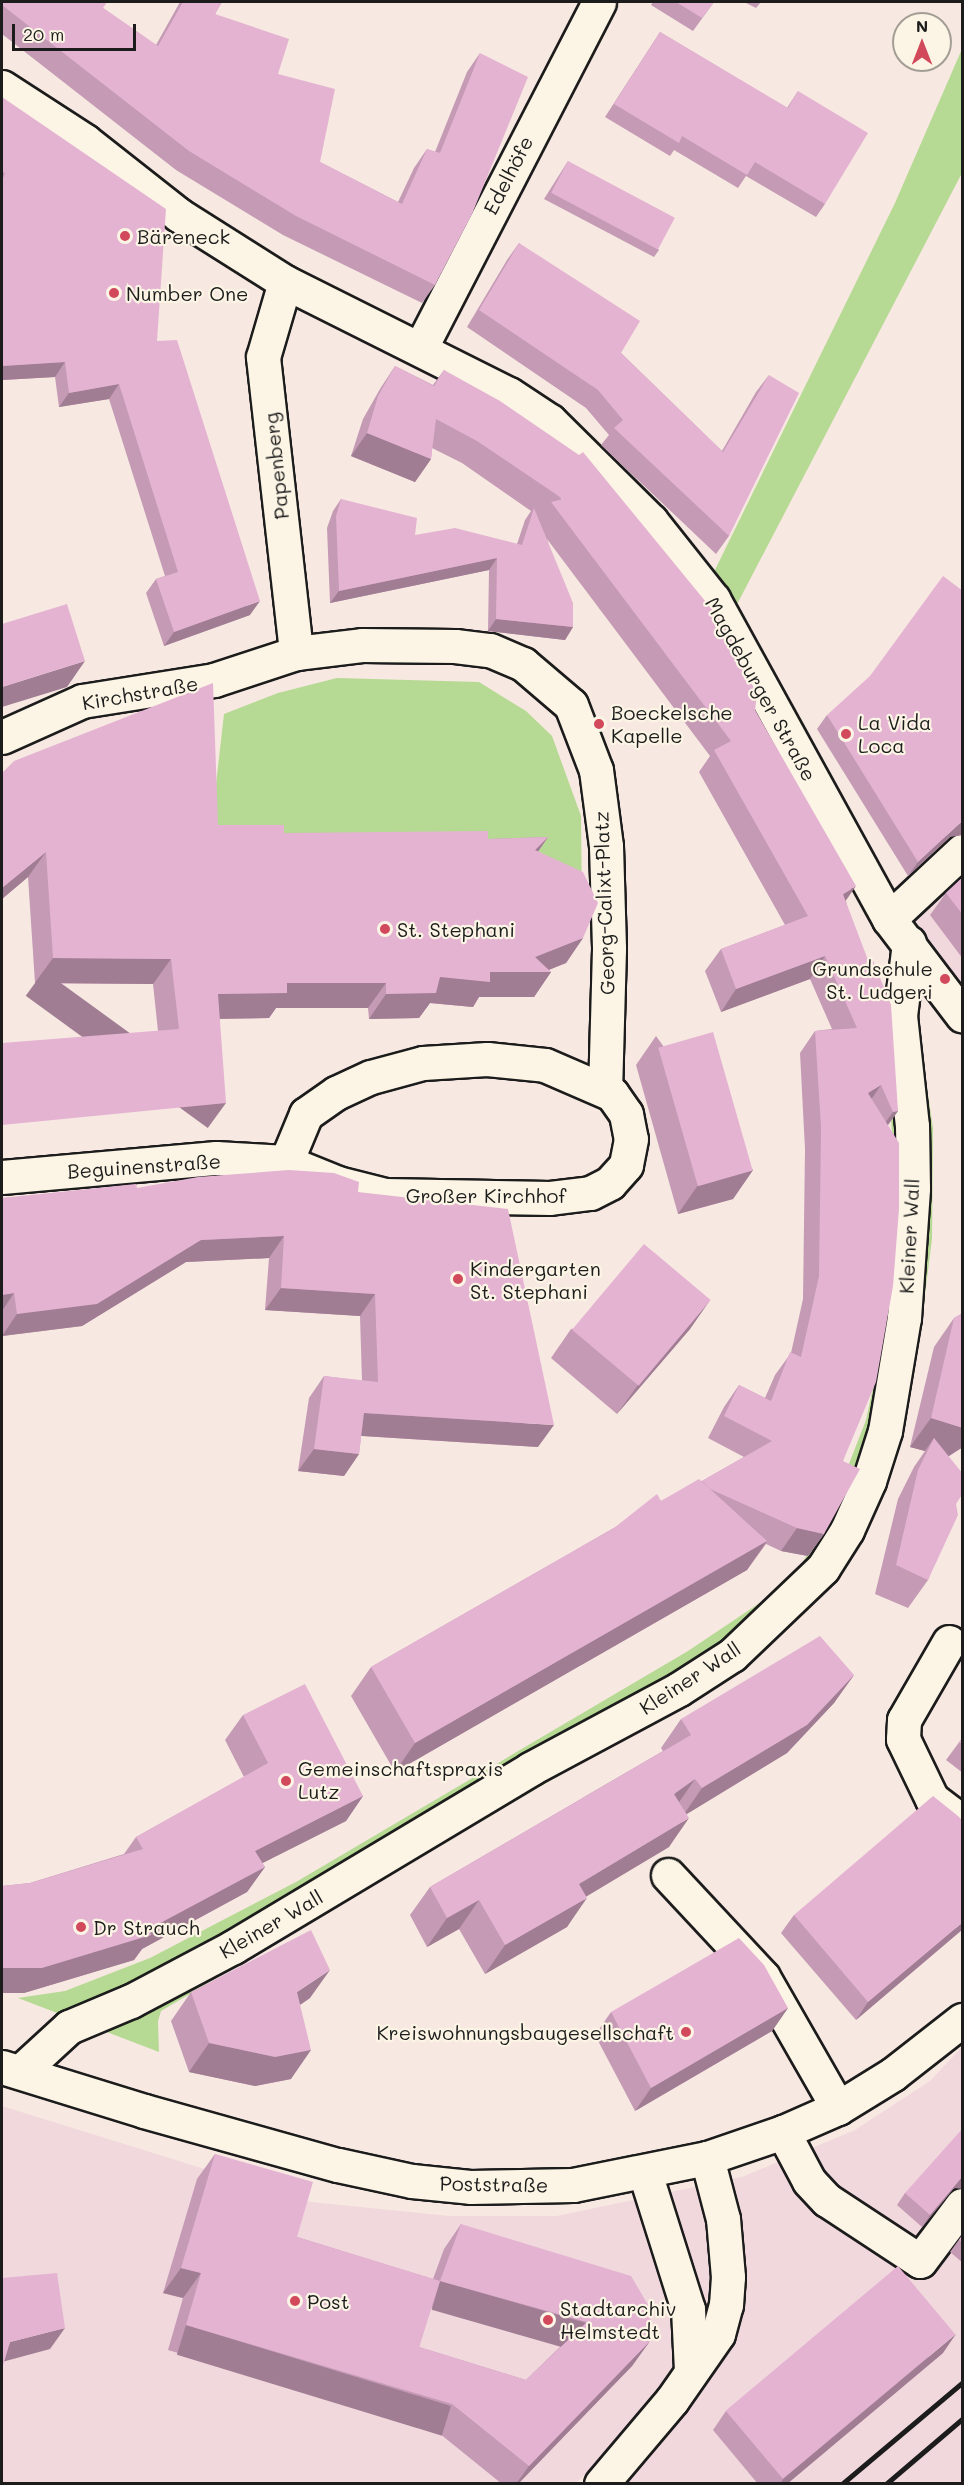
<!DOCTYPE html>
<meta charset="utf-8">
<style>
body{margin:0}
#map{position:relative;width:964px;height:2485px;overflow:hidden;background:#f7e8e1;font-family:Mali,sans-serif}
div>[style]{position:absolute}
.built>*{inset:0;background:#f1d8dc}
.green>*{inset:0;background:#b6d993}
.roads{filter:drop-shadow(2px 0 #1c1c1c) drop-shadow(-2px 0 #1c1c1c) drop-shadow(0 2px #1c1c1c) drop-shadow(0 -2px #1c1c1c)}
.minor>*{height:33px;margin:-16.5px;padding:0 16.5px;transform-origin:16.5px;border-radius:16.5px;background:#fcf5e5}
.major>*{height:33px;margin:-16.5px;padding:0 16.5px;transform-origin:16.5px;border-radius:16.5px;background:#fcf5e5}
.rail>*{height:4.5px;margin:-2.25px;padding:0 2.25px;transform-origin:2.25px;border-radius:2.25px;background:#1c1c1c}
.wall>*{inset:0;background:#c49ab5}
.shaded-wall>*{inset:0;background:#a07d93;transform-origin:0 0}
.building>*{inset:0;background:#e4b3d2;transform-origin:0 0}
.dots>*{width:16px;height:16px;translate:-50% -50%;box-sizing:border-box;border:3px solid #fcf5e5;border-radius:50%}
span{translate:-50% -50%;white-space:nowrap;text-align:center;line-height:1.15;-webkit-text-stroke:4.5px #fcf5e5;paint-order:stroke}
.street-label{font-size:20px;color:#1c1c1c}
.poi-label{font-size:20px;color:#1c1c1c}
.left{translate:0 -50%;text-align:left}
.right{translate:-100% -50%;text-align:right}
.frame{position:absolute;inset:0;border:3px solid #1c1c1c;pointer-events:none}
.north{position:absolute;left:892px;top:12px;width:60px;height:60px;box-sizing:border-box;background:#fcf5e5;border:2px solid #a29e95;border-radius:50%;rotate:0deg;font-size:16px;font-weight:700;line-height:24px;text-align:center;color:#1c1c1c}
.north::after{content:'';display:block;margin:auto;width:21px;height:27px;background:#d1495b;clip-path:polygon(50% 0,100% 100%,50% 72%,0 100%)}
.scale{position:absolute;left:12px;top:24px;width:124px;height:27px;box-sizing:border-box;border:3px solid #1c1c1c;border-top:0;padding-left:8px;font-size:18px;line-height:21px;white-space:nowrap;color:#1c1c1c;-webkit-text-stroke:4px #fcf5e5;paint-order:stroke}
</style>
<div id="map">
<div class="built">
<div style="clip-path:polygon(962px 863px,962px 1028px,891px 930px)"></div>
<div style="clip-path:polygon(962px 2047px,962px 2483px,612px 2484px,588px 2471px,575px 2484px,2px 2483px,2px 2106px,311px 2202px,449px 2216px,557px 2216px,742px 2177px,855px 2130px,930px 2081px)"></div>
</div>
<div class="green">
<div style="clip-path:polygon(962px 49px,962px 173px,733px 612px,713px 574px,895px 203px)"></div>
<div style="clip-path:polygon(337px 678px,479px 682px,526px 711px,552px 736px,581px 816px,582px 909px,209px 846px,224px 714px,278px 693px)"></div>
<div style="clip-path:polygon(916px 1013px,933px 1128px,932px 1239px,921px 1326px,913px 1360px,829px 1579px,795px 1619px,757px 1653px,698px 1693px,161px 2011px,158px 2021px,159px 2052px,18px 1998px,65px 1991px,150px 1958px,296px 1882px,688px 1651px,782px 1588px,801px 1565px,826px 1523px,866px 1420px,879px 1360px,893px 1143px,885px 1050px)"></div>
</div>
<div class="roads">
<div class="minor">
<div style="left:2px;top:87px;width:99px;rotate:33deg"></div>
<div style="left:85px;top:141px;width:120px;rotate:38.2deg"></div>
<div style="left:179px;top:215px;width:125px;rotate:32.3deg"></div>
<div style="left:285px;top:282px;width:250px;rotate:26.6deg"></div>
<div style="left:509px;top:394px;width:49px;rotate:33.4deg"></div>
<div style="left:550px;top:421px;width:142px;rotate:44.7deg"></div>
<div style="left:651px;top:521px;width:100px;rotate:51.5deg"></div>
<div style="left:713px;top:599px;width:365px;rotate:61.2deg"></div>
<div style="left:889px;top:919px;width:121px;rotate:52.8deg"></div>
<div style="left:285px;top:282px;width:78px;rotate:106.3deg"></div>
<div style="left:263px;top:357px;width:298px;rotate:83.6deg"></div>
<div style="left:420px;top:349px;width:390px;rotate:-62.7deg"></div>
<div style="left:2px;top:737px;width:88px;rotate:-24.2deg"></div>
<div style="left:82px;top:701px;width:134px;rotate:-9deg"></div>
<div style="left:214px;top:680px;width:86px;rotate:-18.2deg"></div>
<div style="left:296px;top:653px;width:66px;rotate:-6.9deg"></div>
<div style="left:362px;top:645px;width:93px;rotate:0.6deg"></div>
<div style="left:455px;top:646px;width:35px;rotate:7deg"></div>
<div style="left:490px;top:650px;width:36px;rotate:23deg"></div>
<div style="left:523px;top:664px;width:63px;rotate:40.5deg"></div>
<div style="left:571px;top:705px;width:70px;rotate:69deg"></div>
<div style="left:596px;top:770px;width:77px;rotate:82.5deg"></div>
<div style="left:606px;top:846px;width:103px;rotate:88.3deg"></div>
<div style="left:609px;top:949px;width:141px;rotate:91.6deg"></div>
<div style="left:889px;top:919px;width:100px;rotate:-43deg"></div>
<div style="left:487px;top:1059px;width:58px;rotate:5.9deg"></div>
<div style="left:545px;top:1065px;width:73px;rotate:23.4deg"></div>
<div style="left:612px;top:1094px;width:24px;rotate:55deg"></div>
<div style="left:626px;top:1114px;width:25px;rotate:79deg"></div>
<div style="left:631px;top:1139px;width:26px;rotate:101deg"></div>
<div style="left:626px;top:1165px;width:24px;rotate:132deg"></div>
<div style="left:610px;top:1183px;width:22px;rotate:153deg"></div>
<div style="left:590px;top:1193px;width:40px;rotate:172.9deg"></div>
<div style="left:550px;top:1198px;width:165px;rotate:-179deg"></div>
<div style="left:385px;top:1195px;width:49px;rotate:-165.7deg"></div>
<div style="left:338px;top:1183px;width:56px;rotate:-158deg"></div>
<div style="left:286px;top:1162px;width:52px;rotate:-67.4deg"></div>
<div style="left:306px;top:1114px;width:37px;rotate:-35deg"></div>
<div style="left:336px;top:1093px;width:38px;rotate:-25deg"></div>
<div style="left:371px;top:1077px;width:54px;rotate:-15.1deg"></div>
<div style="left:423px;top:1063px;width:64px;rotate:-3.6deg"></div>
<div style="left:2px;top:1177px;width:215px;rotate:-5.1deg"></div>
<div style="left:216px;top:1158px;width:70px;rotate:3.3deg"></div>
<div style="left:949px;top:1642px;width:90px;rotate:120deg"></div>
<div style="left:904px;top:1720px;width:19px;rotate:93deg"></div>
<div style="left:903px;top:1739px;width:67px;rotate:64.2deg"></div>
<div style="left:932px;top:1799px;width:38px;rotate:37deg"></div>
<div style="left:668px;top:1875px;width:139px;rotate:47deg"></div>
<div style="left:763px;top:1977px;width:151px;rotate:60.2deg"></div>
<div style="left:20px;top:2072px;width:67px;rotate:-42.6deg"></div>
<div style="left:69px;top:2027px;width:67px;rotate:-22.8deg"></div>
<div style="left:131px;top:2001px;width:115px;rotate:-27.9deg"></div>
<div style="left:233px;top:1947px;width:346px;rotate:-30.9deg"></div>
<div style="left:530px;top:1769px;width:169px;rotate:-28.2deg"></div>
<div style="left:679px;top:1689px;width:63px;rotate:-32.7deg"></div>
<div style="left:732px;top:1655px;width:126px;rotate:-43.7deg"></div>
<div style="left:823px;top:1568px;width:45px;rotate:-57.7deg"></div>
<div style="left:847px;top:1530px;width:54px;rotate:-65.8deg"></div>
<div style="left:869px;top:1481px;width:52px;rotate:-72.3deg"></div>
<div style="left:885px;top:1431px;width:115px;rotate:-80.5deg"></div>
<div style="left:904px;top:1318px;width:130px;rotate:-86deg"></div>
<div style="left:913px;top:1188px;width:62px;rotate:-90.9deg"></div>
<div style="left:912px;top:1126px;width:111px;rotate:-96.2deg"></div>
<div style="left:900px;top:1016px;width:74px;rotate:-83deg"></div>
<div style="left:783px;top:2132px;width:55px;rotate:62deg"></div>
<div style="left:809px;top:2181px;width:26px;rotate:47deg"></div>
<div style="left:827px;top:2200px;width:111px;rotate:33.3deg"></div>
<div style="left:920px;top:2261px;width:70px;rotate:-53.1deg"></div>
<div style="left:645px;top:2173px;width:143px;rotate:72.5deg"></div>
<div style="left:688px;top:2309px;width:61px;rotate:87.2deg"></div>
<div style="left:601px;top:2484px;width:110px;rotate:-49.8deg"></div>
<div style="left:672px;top:2400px;width:80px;rotate:-55.1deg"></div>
<div style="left:718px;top:2334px;width:30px;rotate:-75deg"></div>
<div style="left:726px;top:2305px;width:28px;rotate:-86deg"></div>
<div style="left:728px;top:2277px;width:58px;rotate:-94.9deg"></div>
<div style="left:723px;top:2219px;width:63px;rotate:-104.7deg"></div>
</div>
<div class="major">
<div style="left:2px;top:2067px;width:149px;rotate:17.2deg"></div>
<div style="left:144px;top:2111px;width:201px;rotate:15.6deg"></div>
<div style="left:338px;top:2165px;width:76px;rotate:12.2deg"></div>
<div style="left:412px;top:2181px;width:58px;rotate:5.9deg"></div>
<div style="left:470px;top:2187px;width:103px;rotate:-1.1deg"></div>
<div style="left:573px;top:2185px;width:137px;rotate:-11.4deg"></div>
<div style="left:707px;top:2158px;width:80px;rotate:-18.9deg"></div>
<div style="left:783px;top:2132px;width:60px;rotate:-23.6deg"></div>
<div style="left:838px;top:2108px;width:65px;rotate:-31.7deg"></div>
<div style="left:893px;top:2074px;width:88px;rotate:-38deg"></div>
</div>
</div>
<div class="rail">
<div style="left:842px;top:2484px;width:157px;rotate:-40.1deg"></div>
<div style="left:886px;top:2484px;width:100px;rotate:-40.5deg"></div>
</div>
<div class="wall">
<div style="clip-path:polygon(2px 2px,103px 8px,156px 45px,180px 2px,222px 2px,215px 14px,278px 74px,320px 162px,398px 202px,414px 168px,427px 149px,435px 152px,467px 72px,480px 53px,435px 285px,422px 303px,283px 235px,176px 170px,2px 34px)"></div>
<div style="clip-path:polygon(653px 2px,714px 2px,693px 31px,651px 5px)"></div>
<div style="clip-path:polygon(744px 2px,761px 2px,756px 8px)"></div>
<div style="clip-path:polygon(660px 32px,787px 108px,798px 91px,825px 204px,816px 217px,746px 176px,738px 188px,674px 150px,670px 156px,605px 117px)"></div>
<div style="clip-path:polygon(2px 97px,157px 341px,250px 615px,164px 646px,146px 593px,156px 579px,165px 576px,109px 399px,59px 407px,55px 377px,2px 380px)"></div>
<div style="clip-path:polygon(568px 161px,659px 250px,654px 257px,544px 199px)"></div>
<div style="clip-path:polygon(519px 243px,621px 353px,722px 451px,756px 392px,769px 375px,729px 536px,716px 554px,601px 445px,609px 435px,586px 408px,467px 327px,507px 260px)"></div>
<div style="clip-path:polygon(395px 366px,433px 385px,444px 370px,755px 710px,846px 901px,898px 1111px,888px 1125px,843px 1461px,824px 1534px,808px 1556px,781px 1551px,766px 1544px,747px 1570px,395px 1772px,351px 1696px,371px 1667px,661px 1501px,702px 1481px,744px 1457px,708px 1438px,724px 1407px,739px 1385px,765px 1398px,775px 1375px,791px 1353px,803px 1299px,805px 1149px,800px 1053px,815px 1031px,832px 1029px,810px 979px,721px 1012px,705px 971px,721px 949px,785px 925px,699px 772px,710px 756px,547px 539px,573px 627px,565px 640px,488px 631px,489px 570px,330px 603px,327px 528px,333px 511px,341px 499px,415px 535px,517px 544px,525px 520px,531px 511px,462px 463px,432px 448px,431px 459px,415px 482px,351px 456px,363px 419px,380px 389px)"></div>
<div style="clip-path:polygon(827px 715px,950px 837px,908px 876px,817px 729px)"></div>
<div style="clip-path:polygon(2px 773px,218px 825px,284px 833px,488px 839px,548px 837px,538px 852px,583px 938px,566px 963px,549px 970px,551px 972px,534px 997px,479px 997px,473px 1007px,430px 1003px,419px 1018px,369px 1019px,368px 1008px,276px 1008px,269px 1018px,220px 1019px,208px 1128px,158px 1031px,153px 984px,35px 983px,28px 877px,2px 899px)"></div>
<div style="clip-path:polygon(963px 877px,963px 959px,930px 915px,946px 893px)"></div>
<div style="clip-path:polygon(656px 1036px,753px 1170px,733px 1199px,678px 1214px,636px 1065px)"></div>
<div style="clip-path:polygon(137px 1188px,358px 1192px,538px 1447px,361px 1436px,359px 1454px,344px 1476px,298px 1471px,309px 1398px,324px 1376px,362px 1381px,360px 1316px,265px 1310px,269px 1258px,186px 1262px,82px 1326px,2px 1336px,2px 1198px)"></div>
<div style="clip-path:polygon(710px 1300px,690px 1329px,617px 1414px,551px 1358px,571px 1329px)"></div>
<div style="clip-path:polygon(963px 1313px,963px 1447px,948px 1456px,956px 1504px,928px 1580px,908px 1608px,875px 1594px,898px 1499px,914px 1467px,925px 1451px,910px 1447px,934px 1347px,954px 1318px)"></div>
<div style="clip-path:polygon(854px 1675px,834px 1703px,787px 1753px,686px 1814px,669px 1847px,586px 1896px,567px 1927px,485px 1974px,459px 1929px,427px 1947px,410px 1915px,430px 1887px,663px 1751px,661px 1748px,681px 1719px)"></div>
<div style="clip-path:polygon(243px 1715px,363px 1796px,346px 1821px,262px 1863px,265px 1867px,247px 1892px,142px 1949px,134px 1960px,24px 1993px,2px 1993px,2px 1886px,30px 1883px,124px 1854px,136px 1837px,244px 1777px,225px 1740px)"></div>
<div style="clip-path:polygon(963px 1737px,963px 1773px,946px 1760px)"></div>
<div style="clip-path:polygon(794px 1915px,963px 1929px,856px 2020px,781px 1933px)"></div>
<div style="clip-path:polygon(191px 1992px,310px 1998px,300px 2005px,291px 2079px,255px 2086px,189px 2072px,171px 2021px)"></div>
<div style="clip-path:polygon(788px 2008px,772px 2031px,635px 2111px,595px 2035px,611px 2012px)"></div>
<div style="clip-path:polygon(evenodd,215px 2154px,297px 2237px,433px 2279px,444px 2249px,461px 2224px,650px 2341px,632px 2366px,518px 2484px,502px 2484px,434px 2429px,168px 2350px,183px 2298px,163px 2293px,197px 2179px,215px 2154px,431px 2308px,562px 2345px,526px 2380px,419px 2347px,431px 2308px)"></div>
<div style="clip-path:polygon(954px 2188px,922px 2227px,897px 2205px,905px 2193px)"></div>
<div style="clip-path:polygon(963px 2234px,963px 2263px,950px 2252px)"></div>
<div style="clip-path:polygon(943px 2353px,787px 2484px,758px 2484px,713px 2430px,726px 2411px)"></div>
</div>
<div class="shaded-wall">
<div style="clip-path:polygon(65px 362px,55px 377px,2px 380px,2px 366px)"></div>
<div style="clip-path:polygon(119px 384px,109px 399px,59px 407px,69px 393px)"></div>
<div style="clip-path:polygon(367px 433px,431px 459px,415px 482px,351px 456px)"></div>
<div style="clip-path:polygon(497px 558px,489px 570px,330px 603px,339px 591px)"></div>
<div style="clip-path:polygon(260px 601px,250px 615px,164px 646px,174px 632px)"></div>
<div style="clip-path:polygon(496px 619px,573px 627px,565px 640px,488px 631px)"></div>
<div style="clip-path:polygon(85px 661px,67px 687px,2px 707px,2px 687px)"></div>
<div style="clip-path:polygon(963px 822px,963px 835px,950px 837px,908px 876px,918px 862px,960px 823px)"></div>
<div style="clip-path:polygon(548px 837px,530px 863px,535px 850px)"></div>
<div style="clip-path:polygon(46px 852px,28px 877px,2px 899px,2px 888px)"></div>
<div style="clip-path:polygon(856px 886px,840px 909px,843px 894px)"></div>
<div style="clip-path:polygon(583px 938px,566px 963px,543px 972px,551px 972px,534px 997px,479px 997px,473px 1007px,430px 1003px,419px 1018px,369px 1019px,386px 994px,440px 977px,490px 972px,535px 957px)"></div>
<div style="clip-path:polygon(825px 956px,810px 979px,721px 1012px,736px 989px)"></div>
<div style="clip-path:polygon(53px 958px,171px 959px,153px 984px,35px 983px)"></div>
<div style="clip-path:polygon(287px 983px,386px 983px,368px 1008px,276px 1008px,269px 1018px,201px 1019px,218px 994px)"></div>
<div style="clip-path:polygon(881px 1085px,866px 1107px,868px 1093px)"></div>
<div style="left:226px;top:1103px;width:31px;height:225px;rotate:126deg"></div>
<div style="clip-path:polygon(898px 1111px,882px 1133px,877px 1134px,893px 1112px)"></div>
<div style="clip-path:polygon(753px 1170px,733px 1199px,678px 1214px,698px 1185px)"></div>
<div style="clip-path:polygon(284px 1236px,269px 1258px,186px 1262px,82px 1326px,2px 1336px,17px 1314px,201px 1240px)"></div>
<div style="clip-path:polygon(281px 1288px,375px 1294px,360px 1316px,265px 1310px)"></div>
<div style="clip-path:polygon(14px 1293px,2px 1311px,2px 1295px)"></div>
<div style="clip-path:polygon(710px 1300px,690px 1329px,617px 1414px,638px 1385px)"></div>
<div style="clip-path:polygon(364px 1413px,554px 1425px,538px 1447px,348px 1435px)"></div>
<div style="clip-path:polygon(931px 1418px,963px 1428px,963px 1447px,946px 1458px,934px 1438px,925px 1451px,910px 1447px)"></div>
<div style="clip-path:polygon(314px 1449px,359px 1454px,344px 1476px,298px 1471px)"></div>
<div style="clip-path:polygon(797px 1528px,824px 1534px,808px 1556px,781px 1551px)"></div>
<div style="clip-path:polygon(767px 1541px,747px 1570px,395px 1772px,415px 1743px)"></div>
<div style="clip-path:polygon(854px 1675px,834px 1703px,787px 1753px,682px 1817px,702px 1788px)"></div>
<div style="clip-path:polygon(695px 1779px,675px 1808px,674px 1794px)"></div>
<div style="clip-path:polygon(363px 1796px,346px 1821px,237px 1876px,255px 1851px)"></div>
<div style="clip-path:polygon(689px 1818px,669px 1847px,559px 1913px,579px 1884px)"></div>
<div style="clip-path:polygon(265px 1867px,247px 1892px,142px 1949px,134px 1960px,24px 1993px,2px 1993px,2px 1968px,149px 1929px)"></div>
<div style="clip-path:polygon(587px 1898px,567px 1927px,485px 1974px,505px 1945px)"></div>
<div style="clip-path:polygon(479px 1900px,459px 1929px,427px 1947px,447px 1918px)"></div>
<div style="clip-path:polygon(963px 1922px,963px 1929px,856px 2020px,868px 2002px)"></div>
<div style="clip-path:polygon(330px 1970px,310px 1998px,276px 2021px,297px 1992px)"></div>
<div style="clip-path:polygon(788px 2008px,772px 2031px,635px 2111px,651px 2088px)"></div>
<div style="clip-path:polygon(209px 2043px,311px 2050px,291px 2079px,255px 2086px,189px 2072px)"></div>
<div style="clip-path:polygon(962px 2176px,963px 2189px,954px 2188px,922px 2227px,930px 2215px)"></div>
<div style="clip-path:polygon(181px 2268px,201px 2273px,183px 2298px,163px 2293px)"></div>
<div style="left:440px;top:2281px;width:153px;height:30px;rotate:16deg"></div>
<div style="left:186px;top:2325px;width:277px;height:31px;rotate:17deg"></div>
<div style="clip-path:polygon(65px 2328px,50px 2349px,2px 2362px,10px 2342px)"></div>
<div style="clip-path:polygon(956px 2334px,943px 2353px,787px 2484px,780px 2484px,783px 2479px)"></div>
<div style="clip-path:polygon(650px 2341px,632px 2366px,518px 2484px,516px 2484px,529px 2466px)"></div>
</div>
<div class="building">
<div style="clip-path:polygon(2px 2px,107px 2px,103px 8px,158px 46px,183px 2px,222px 2px,215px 14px,289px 39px,278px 74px,335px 89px,320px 162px,402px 204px,427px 149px,440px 153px,480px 53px,528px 77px,472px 214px,435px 285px,296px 216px,189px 151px,2px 5px)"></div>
<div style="clip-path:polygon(676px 2px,714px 2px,702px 18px)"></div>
<div style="clip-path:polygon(660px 32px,788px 108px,798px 91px,868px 133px,825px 204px,755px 162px,747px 175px,682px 136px,679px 143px,614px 104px)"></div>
<div style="clip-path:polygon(2px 97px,166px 209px,157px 341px,177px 340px,260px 601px,174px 632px,156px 579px,178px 572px,119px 384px,69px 393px,65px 362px,2px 366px,2px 181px,5px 173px,2px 171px)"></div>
<div style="left:568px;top:161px;width:121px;height:36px;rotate:28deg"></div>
<div style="clip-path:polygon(519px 243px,640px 321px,621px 353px,723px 452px,769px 375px,799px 393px,729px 536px,614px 428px,623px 420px,598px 390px,479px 310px)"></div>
<div style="clip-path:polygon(395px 366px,434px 386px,444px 370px,500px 401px,579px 455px,583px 452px,724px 624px,757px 695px,755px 710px,856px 886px,843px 894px,868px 960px,872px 958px,891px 1005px,898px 1111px,893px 1112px,881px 1085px,868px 1093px,899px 1143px,899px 1209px,893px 1286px,876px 1382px,843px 1461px,860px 1469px,824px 1534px,797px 1528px,710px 1489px,702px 1481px,772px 1441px,724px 1416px,739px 1385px,771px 1401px,790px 1352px,801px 1357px,819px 1276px,821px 1127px,815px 1031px,857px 1028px,825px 956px,736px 989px,721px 949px,808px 916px,714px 750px,731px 741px,551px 502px,563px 499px,477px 441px,436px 419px,431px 459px,367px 433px,378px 396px)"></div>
<div style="clip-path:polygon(341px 499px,417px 518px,415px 535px,455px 528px,522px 545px,534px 508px,573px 603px,573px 627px,496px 619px,497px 558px,339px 591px,336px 516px)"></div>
<div style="clip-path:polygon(943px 576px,963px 591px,963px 822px,960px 823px,918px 862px,827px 715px,870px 676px)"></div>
<div style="clip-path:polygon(67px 604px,85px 661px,2px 687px,2px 624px)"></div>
<div style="clip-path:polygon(213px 683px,218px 825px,284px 825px,284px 833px,488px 831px,488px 839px,548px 837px,535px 850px,583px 872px,598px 903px,583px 938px,535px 957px,551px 972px,490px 972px,490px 982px,440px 977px,436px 993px,386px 994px,386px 983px,287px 983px,287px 993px,218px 994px,226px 1103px,2px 1125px,2px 1043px,179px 1029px,171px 959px,53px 958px,46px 852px,2px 888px,2px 773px,14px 761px)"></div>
<div style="clip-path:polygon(963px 877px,963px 915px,946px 893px)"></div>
<div style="left:713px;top:1032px;width:144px;height:57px;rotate:74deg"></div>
<div style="clip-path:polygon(289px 1170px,334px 1173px,359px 1182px,358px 1192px,508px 1209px,554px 1425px,364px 1413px,359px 1454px,314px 1449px,324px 1376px,378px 1382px,375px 1294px,281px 1288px,284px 1236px,201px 1240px,97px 1304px,17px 1314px,14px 1293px,2px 1295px,2px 1198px,136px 1184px,137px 1188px,198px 1177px)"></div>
<div style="left:644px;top:1244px;width:87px;height:112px;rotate:40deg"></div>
<div style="clip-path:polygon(963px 1313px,963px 1428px,931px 1418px,954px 1318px)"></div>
<div style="clip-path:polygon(934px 1438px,963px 1474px,963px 1493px,956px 1504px,958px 1515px,928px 1580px,896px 1565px,918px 1470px)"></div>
<div style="clip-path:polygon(699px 1479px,767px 1541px,415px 1743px,371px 1667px,614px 1528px,657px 1494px,661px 1501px)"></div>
<div style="clip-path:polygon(820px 1636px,854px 1675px,807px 1725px,702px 1788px,695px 1779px,674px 1794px,689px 1818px,579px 1884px,587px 1898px,505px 1945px,479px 1900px,447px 1918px,430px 1887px,691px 1735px,681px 1719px)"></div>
<div style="clip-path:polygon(305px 1684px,363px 1796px,255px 1851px,265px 1867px,149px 1929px,151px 1935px,42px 1968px,2px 1968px,2px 1886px,30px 1883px,143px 1849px,136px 1837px,268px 1763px,243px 1715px)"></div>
<div style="clip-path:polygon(963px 1737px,963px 1745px,959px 1742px)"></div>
<div style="clip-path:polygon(933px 1796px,958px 1816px,963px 1821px,963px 1922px,868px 2002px,794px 1915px)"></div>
<div style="clip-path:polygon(311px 1930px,330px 1970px,297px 1992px,311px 2050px,275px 2057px,209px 2043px,191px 1992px)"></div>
<div style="clip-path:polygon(739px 1938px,764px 1965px,788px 2008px,651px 2088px,611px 2012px)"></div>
<div style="clip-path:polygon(963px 2128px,963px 2176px,930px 2215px,905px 2193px)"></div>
<div style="clip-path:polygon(215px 2154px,313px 2182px,297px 2237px,440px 2281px,419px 2347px,526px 2380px,587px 2322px,440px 2281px,461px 2224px,631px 2276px,651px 2310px,650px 2341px,529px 2466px,452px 2404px,186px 2325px,201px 2273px,181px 2268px)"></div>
<div style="clip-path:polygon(963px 2234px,963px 2243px,959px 2240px)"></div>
<div style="left:898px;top:2266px;width:89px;height:225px;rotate:50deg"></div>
<div style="clip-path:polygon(57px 2273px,65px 2328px,10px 2342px,2px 2369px,2px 2278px)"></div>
</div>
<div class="dots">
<div style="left:125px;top:236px;background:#d1495b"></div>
<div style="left:114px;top:293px;background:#d1495b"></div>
<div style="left:599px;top:724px;background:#d1495b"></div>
<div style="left:846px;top:734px;background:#d1495b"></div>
<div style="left:385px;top:929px;background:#d1495b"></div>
<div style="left:945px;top:979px;background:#d1495b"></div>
<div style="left:458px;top:1279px;background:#d1495b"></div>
<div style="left:286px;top:1781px;background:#d1495b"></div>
<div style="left:81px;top:1927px;background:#d1495b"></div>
<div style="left:686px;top:2032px;background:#d1495b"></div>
<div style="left:295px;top:2301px;background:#d1495b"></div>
<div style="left:548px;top:2320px;background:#d1495b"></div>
</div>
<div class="street-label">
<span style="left:508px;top:175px;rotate:-63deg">Edelhöfe</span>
<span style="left:276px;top:466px;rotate:-96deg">Papenberg</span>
<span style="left:761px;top:689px;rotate:61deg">Magdeburger Straße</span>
<span style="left:140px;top:693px;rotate:-10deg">Kirchstraße</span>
<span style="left:604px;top:903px;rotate:-92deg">Georg-Calixt-Platz</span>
<span style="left:144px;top:1166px;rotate:-4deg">Beguinenstraße</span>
<span style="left:486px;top:1195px">Großer Kirchhof</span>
<span style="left:909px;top:1236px;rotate:-87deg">Kleiner Wall</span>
<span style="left:690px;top:1678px;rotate:-33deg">Kleiner Wall</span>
<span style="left:271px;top:1924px;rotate:-30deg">Kleiner Wall</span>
<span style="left:494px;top:2184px;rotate:1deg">Poststraße</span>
</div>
<div class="poi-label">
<span class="left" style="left:137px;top:236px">Bäreneck</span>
<span class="left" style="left:126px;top:293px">Number One</span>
<span class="left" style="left:611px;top:724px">Boeckelsche<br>Kapelle</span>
<span class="left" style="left:858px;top:734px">La Vida<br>Loca</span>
<span class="left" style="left:397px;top:929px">St. Stephani</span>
<span class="right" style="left:933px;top:980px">Grundschule<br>St. Ludgeri</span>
<span class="left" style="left:470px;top:1280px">Kindergarten<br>St. Stephani</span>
<span class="left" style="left:298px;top:1780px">Gemeinschaftspraxis<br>Lutz</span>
<span class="left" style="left:93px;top:1927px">Dr Strauch</span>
<span class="right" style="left:674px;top:2032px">Kreiswohnungsbaugesellschaft</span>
<span class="left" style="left:307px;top:2301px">Post</span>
<span class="left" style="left:560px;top:2320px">Stadtarchiv<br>Helmstedt</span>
</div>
<div class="frame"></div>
<div class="north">N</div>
<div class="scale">20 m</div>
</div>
